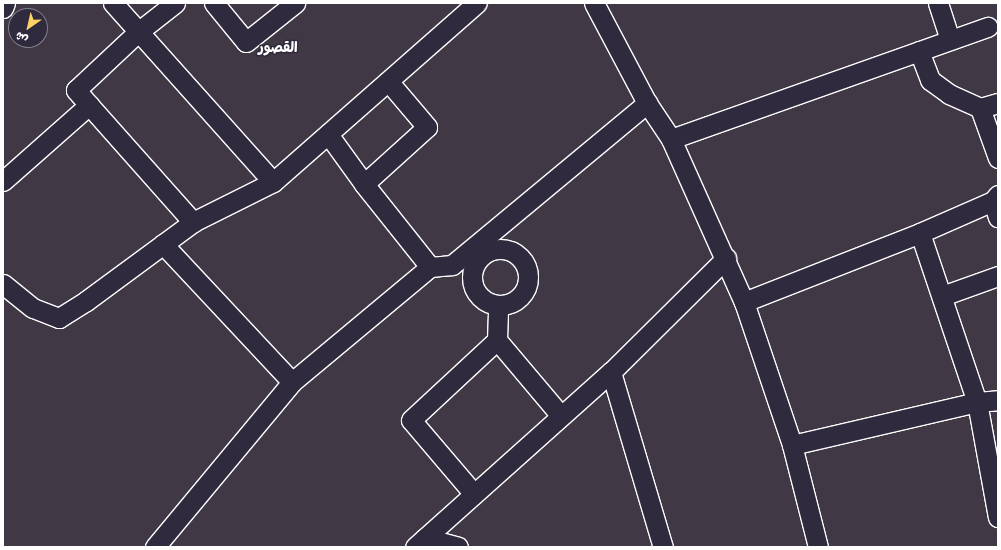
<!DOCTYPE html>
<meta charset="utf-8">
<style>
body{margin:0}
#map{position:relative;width:1001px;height:550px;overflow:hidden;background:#403945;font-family:Sriracha,"Playpen Sans Arabic",sans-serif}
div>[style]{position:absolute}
.roads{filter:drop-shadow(1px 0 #fff) drop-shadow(-1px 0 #fff) drop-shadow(0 1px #fff) drop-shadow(0 -1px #fff)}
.minor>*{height:19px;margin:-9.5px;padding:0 9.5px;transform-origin:9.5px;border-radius:9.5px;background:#2f2a3d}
.minor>.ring{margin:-9.5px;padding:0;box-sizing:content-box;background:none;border:19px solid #2f2a3d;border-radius:50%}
span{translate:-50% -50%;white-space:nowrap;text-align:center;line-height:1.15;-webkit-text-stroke:3px #2f2a3d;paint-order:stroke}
.neighbourhood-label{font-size:14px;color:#fff;font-weight:700}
.frame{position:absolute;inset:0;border:4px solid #fff;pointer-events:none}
.north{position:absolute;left:8px;top:8px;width:40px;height:40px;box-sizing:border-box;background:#2f2a3d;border:1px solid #827f8b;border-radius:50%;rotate:214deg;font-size:11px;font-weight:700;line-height:16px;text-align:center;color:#fff}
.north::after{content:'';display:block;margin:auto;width:14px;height:18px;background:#ffd166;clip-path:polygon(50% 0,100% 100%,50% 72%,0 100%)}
</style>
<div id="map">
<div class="roads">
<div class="minor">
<div style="left:113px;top:3px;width:240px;rotate:48.2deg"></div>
<div style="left:214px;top:3px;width:50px;rotate:50.6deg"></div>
<div style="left:246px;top:42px;width:63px;rotate:-38.5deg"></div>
<div style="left:594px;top:3px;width:113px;rotate:62.1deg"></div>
<div style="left:647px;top:103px;width:43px;rotate:56.3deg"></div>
<div style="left:671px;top:139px;width:179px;rotate:65.9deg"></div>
<div style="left:744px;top:302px;width:151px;rotate:71.4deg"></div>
<div style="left:792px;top:445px;width:105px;rotate:75.7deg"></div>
<div style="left:938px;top:3px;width:38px;rotate:72deg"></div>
<div style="left:3px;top:8px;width:5px;rotate:-68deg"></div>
<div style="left:919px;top:51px;width:31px;rotate:69deg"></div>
<div style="left:930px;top:80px;width:24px;rotate:36deg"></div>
<div style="left:949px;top:94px;width:34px;rotate:24deg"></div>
<div style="left:998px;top:103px;width:19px;rotate:164deg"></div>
<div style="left:980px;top:108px;width:53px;rotate:70.2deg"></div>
<div style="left:89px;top:105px;width:157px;rotate:48.4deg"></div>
<div style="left:328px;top:134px;width:62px;rotate:54.2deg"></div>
<div style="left:364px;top:184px;width:106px;rotate:51.5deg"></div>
<div style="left:671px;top:139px;width:336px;rotate:-19.5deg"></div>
<div style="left:3px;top:181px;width:115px;rotate:-41.5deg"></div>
<div style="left:89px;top:105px;width:20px;rotate:-131deg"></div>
<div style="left:76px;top:90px;width:85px;rotate:-43.1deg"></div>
<div style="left:138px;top:32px;width:47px;rotate:-38.1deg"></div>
<div style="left:364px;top:184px;width:85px;rotate:-42.1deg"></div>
<div style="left:427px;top:127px;width:60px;rotate:-130.3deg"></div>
<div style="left:993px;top:201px;width:17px;rotate:73deg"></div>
<div style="left:920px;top:233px;width:178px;rotate:71.4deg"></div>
<div style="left:977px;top:402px;width:117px;rotate:79.7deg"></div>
<div class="ring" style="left:472px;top:249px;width:37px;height:37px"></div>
<div style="left:3px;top:284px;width:38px;rotate:39deg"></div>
<div style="left:33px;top:308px;width:28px;rotate:21deg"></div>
<div style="left:59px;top:318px;width:32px;rotate:-32deg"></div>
<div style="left:86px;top:301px;width:133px;rotate:-36.4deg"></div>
<div style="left:193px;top:222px;width:89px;rotate:-26.6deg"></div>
<div style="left:273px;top:182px;width:271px;rotate:-41.3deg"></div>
<div style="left:942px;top:296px;width:59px;rotate:-19.7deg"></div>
<div style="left:744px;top:302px;width:189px;rotate:-21.4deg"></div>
<div style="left:920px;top:233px;width:80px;rotate:-23.7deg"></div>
<div style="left:993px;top:201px;width:8px;rotate:-50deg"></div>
<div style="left:497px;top:340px;width:35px;rotate:-88deg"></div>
<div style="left:611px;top:372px;width:183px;rotate:73.5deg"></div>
<div style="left:292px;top:382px;width:180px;rotate:-39.8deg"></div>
<div style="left:430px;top:267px;width:22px;rotate:-5deg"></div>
<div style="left:452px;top:265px;width:254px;rotate:-39.7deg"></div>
<div style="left:792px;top:445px;width:190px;rotate:-13.1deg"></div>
<div style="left:977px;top:402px;width:21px;rotate:-5deg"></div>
<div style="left:474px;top:494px;width:97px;rotate:-130.4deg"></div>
<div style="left:411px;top:420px;width:117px;rotate:-42.9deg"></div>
<div style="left:497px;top:340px;width:99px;rotate:49.9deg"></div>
<div style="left:425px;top:538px;width:34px;rotate:15deg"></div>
<div style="left:155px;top:547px;width:214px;rotate:-50.3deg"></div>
<div style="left:292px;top:382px;width:189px;rotate:-133.1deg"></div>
<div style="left:415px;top:547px;width:263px;rotate:-41.8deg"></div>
<div style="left:611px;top:372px;width:162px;rotate:-44.7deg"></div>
</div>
</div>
<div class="neighbourhood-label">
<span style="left:278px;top:48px">القصور</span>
</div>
<div class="frame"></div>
<div class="north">ش</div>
</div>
